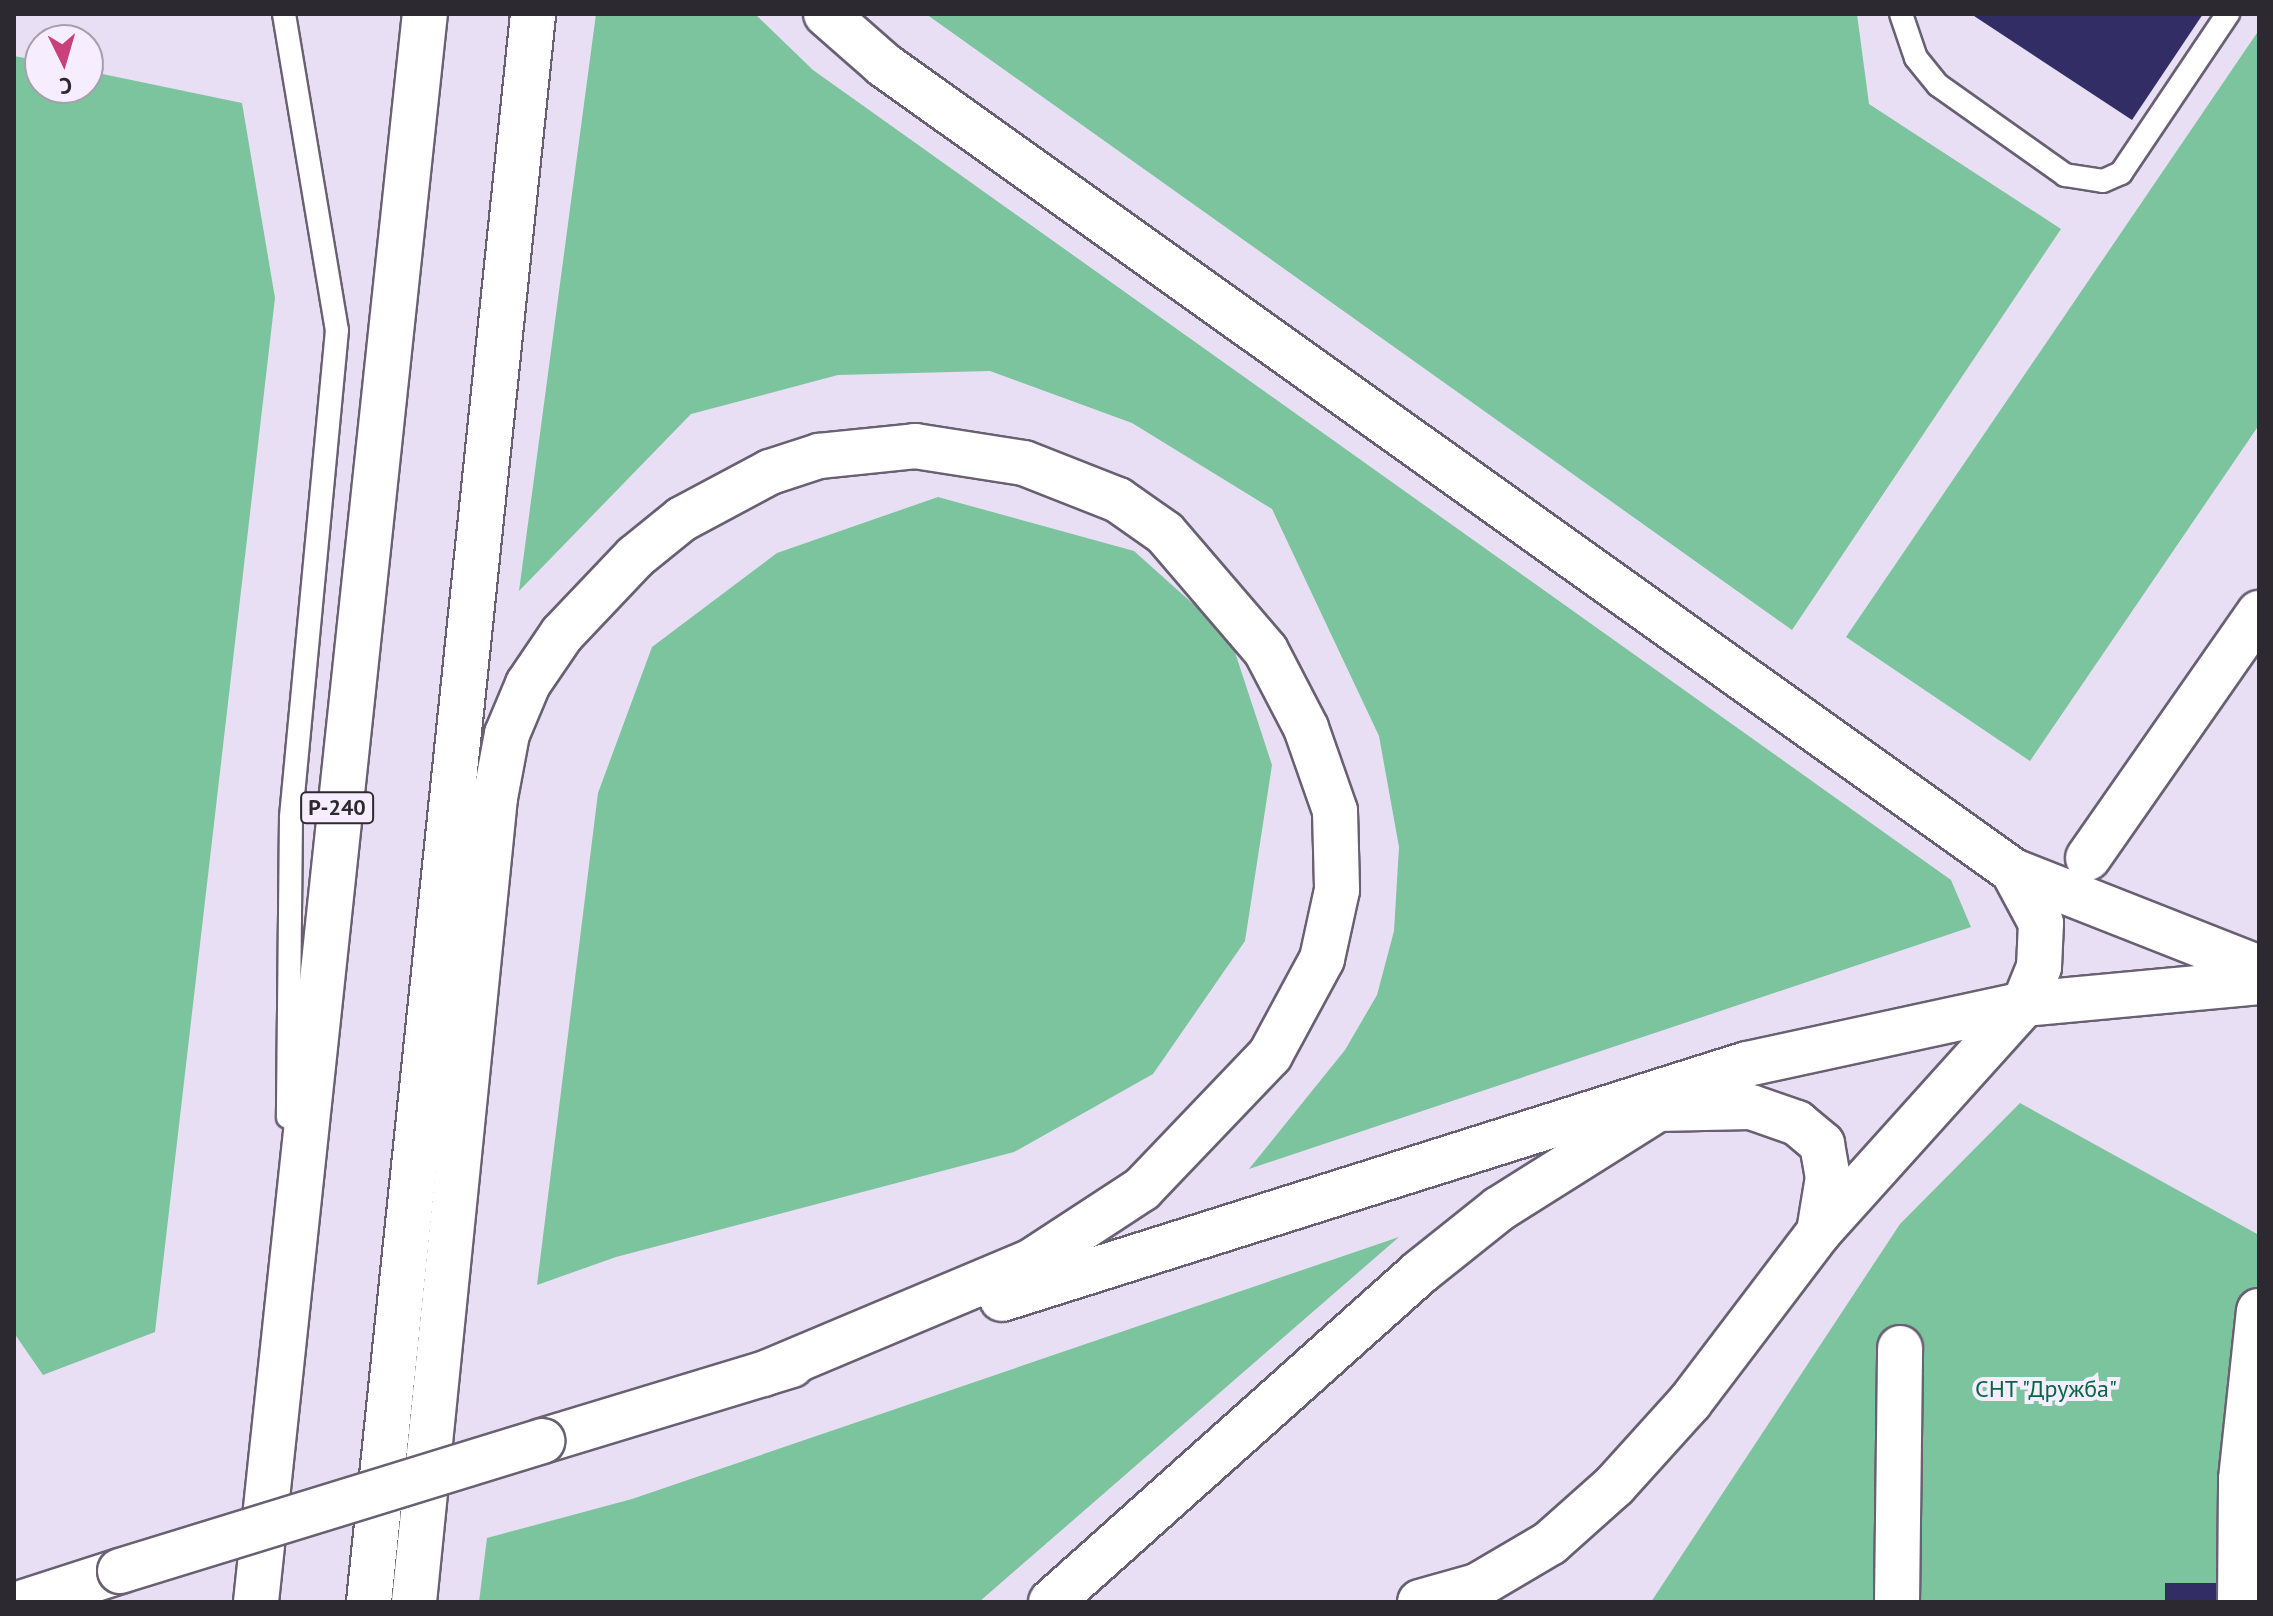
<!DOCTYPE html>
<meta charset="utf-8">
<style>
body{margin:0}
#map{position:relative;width:2273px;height:1616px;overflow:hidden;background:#e9dff4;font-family:"PT Sans",sans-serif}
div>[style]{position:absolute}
.green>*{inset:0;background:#7bc49e}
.building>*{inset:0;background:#332d66;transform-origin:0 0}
.roads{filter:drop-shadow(2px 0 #696072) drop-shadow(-2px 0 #696072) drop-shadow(0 2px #696072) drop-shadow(0 -2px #696072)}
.service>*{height:22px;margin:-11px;padding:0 11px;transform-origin:11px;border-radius:11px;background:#fff}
.minor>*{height:44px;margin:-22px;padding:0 22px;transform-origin:22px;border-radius:22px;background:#fff}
.secondary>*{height:44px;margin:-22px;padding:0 22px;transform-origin:22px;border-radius:22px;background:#fff}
.trunk>*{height:44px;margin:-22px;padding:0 22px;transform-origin:22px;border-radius:22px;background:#fff}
.bridges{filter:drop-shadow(2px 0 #696072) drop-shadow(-2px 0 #696072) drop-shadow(0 2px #696072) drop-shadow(0 -2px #696072)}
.secondary-bridge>*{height:44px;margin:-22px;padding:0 22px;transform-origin:22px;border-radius:22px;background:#fff}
span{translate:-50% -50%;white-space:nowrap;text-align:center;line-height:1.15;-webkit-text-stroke:8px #f6edfe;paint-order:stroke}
.shield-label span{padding:2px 6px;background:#f6edfe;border:2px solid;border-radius:6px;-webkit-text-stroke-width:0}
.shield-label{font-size:22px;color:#2d2931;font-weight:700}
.park-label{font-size:24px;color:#046843}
.frame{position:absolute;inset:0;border:16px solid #2d2931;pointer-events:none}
.north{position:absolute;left:24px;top:24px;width:80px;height:80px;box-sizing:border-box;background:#f6edfe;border:2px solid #a69fac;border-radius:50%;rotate:175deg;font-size:22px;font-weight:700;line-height:32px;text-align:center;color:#2d2931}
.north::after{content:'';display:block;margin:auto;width:28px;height:36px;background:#c9407b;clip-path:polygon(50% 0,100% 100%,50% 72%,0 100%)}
</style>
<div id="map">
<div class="green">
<div style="clip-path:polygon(596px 14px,755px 14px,813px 70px,1951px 880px,1971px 927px,1249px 1169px,1345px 1050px,1377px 995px,1394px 931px,1399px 847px,1379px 736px,1272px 509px,1132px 423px,990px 371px,838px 375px,691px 414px,519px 591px)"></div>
<div style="clip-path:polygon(926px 14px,1857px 14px,1869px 104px,2061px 229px,1792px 630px)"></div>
<div style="clip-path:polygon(2259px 30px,2259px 425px,2030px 761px,1846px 637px)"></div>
<div style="clip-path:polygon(14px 56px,40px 61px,40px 88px,88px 88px,88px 71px,242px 103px,275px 298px,155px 1332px,43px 1375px,14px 1333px)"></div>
<div style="clip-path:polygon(938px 497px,1134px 551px,1230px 637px,1272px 765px,1245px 941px,1153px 1074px,1014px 1152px,616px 1257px,537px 1285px,598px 793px,652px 647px,777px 553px)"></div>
<div style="clip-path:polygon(2020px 1103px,2259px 1235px,2259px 1602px,1651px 1602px,1900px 1224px)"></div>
<div style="clip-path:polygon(1399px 1237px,979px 1602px,479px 1602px,487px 1538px,632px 1499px)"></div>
</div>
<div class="building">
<div style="clip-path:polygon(1971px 14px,2203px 14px,2132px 120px)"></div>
<div style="left:2165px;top:1583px;width:63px;height:19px"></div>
</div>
<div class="roads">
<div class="service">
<div style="left:284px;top:14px;width:320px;rotate:80.5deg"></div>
<div style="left:337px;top:330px;width:490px;rotate:95.4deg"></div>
<div style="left:291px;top:818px;width:299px;rotate:90.6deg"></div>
<div style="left:1901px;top:14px;width:46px;rotate:71.2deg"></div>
<div style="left:1916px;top:58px;width:35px;rotate:51deg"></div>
<div style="left:1938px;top:85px;width:156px;rotate:35.3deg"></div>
<div style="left:2065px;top:175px;width:38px;rotate:9deg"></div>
<div style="left:2103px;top:181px;width:20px;rotate:-24deg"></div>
<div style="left:2121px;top:173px;width:192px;rotate:-56.1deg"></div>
</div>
<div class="minor">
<div style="left:2088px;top:858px;width:299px;rotate:-55.1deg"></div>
<div style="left:1657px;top:1109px;width:94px;rotate:-1.2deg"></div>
<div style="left:1751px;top:1107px;width:49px;rotate:19.2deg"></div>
<div style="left:1797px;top:1123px;width:33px;rotate:40deg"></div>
<div style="left:1822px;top:1144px;width:34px;rotate:80deg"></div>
<div style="left:1828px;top:1177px;width:56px;rotate:99.3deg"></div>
<div style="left:1420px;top:1602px;width:59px;rotate:-15.7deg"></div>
<div style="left:1477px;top:1586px;width:85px;rotate:-30.5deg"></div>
<div style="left:1550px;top:1543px;width:87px;rotate:-41.7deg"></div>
<div style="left:1615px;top:1485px;width:112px;rotate:-47.9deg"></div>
<div style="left:1690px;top:1402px;width:213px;rotate:-52.8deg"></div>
<div style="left:1819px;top:1232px;width:307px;rotate:-48deg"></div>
<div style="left:1897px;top:1602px;width:254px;rotate:-89.3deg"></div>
<div style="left:2240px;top:1602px;width:123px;rotate:-89.5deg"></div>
<div style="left:2241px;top:1479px;width:169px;rotate:-83.9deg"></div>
</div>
<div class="secondary">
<div style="left:826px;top:14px;width:77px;rotate:41.3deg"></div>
<div style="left:884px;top:65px;width:1387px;rotate:35.52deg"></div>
<div style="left:2013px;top:871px;width:59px;rotate:61.7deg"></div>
<div style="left:2041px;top:923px;width:44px;rotate:92.6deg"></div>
<div style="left:2039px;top:967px;width:40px;rotate:112deg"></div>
<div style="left:2013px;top:871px;width:264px;rotate:21.5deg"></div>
<div style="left:1002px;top:1299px;width:781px;rotate:-17.51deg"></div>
<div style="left:1747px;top:1064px;width:283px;rotate:-12.2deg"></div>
<div style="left:2024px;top:1004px;width:236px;rotate:-5.3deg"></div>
<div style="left:542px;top:1441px;width:261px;rotate:-16.9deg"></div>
<div style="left:24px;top:1602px;width:101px;rotate:-17.9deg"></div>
<div style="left:414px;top:1602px;width:808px;rotate:-84.25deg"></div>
<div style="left:495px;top:798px;width:65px;rotate:-79.4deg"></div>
<div style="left:507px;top:734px;width:54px;rotate:-67.2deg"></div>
<div style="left:528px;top:684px;width:60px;rotate:-55.8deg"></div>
<div style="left:562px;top:634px;width:106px;rotate:-46.5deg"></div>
<div style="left:635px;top:557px;width:60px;rotate:-39deg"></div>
<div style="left:682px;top:519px;width:100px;rotate:-28.1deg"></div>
<div style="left:770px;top:472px;width:52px;rotate:-18.1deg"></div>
<div style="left:819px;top:456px;width:97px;rotate:-5.9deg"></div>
<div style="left:915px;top:446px;width:110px;rotate:8.9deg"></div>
<div style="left:1024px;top:463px;width:101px;rotate:21.5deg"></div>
<div style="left:1118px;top:500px;width:57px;rotate:35.1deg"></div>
<div style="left:1165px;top:533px;width:155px;rotate:49.4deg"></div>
<div style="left:1266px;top:651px;width:87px;rotate:62.5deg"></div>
<div style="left:1306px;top:728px;width:88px;rotate:70.7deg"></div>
<div style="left:1335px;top:811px;width:79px;rotate:88.5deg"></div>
<div style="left:1337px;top:890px;width:71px;rotate:102.3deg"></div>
<div style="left:1322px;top:959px;width:109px;rotate:118.4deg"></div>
<div style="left:1270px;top:1055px;width:185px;rotate:133.7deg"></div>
<div style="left:1142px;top:1189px;width:131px;rotate:146.8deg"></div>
<div style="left:1032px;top:1261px;width:292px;rotate:157.2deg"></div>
<div style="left:1051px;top:1602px;width:495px;rotate:-41.8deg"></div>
<div style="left:1420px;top:1272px;width:101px;rotate:-38.6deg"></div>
<div style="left:1499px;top:1209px;width:186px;rotate:-32.2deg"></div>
</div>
<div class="trunk">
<div style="left:256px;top:1602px;width:1597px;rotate:-83.93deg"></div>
<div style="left:369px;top:1602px;width:1596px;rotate:-84.1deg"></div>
</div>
</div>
<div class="bridges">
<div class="secondary-bridge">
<div style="left:120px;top:1571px;width:442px;rotate:-17.1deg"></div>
</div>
</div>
<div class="shield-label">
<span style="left:337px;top:808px">Р-240</span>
</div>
<div class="park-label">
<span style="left:2046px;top:1389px">СНТ "Дружба"</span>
</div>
<div class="frame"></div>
<div class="north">С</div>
</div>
